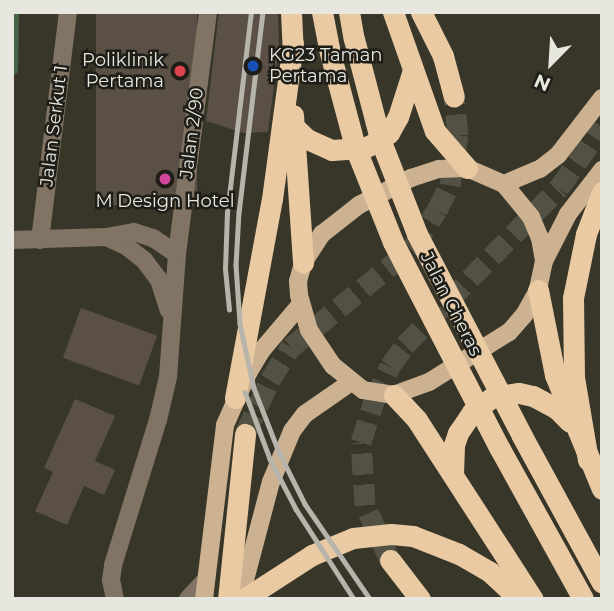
<!DOCTYPE html>
<style>
body{margin:0}
#map{position:relative;width:614px;height:611px;overflow:hidden;background:#383629;font-family:Montserrat,sans-serif}
div>[style]{position:absolute}
.green>*{inset:0;background:#456445}
.building>*{inset:0;background:#5a5046;transform-origin:0 0}
.highway-tunnel>*{height:21px;margin-top:-10.5px;transform-origin:0;background:repeating-linear-gradient(90deg,#525144 0 21px,transparent 0 31px)}
.minor>*{height:18px;margin:-9px;padding:0 9px;transform-origin:9px;border-radius:9px;background:#817464}
.major>*{height:18px;margin:-9px;padding:0 9px;transform-origin:9px;border-radius:9px;background:#ccb291}
.highway>*{height:21px;margin:-10.5px;padding:0 10.5px;transform-origin:10.5px;border-radius:10.5px;background:#eacaa3}
.rail>*{height:4.5px;margin:-2.25px;padding:0 2.25px;transform-origin:2.25px;border-radius:2.25px;background:#b6b4ab}
.highway-bridge>*{height:21px;margin:-10.5px;padding:0 10.5px;transform-origin:10.5px;border-radius:10.5px;background:#eacaa3}
.dots>*{width:19px;height:19px;translate:-50% -50%;box-sizing:border-box;border:4px solid #1e1d17;border-radius:50%}
span{translate:-50% -50%;white-space:nowrap;text-align:center;line-height:1.15;-webkit-text-stroke:5px #1e1d17;paint-order:stroke}
.poi-label{font-size:18px;color:#e8e7df}
.left{translate:0 -50%;text-align:left}
.right{translate:-100% -50%;text-align:right}
.street-label{font-size:18px;color:#e8e7df}
.frame{position:absolute;inset:0;border:14px solid #e8e7df;pointer-events:none}
.north{position:absolute;left:516px;top:28px;width:70px;height:70px;-webkit-text-stroke:5px #1e1d17;paint-order:stroke;rotate:204deg;font-size:19px;font-weight:700;line-height:28px;text-align:center;color:#e8e7df}
.north::after{content:'';display:block;margin:auto;width:24px;height:32px;background:#e8e7df;clip-path:polygon(50% 0,100% 100%,50% 72%,0 100%)}
</style>
<div id="map">
<div class="green">
<div style="clip-path:polygon(12px 12px,19px 12px,18px 72px,12px 77px)"></div>
</div>
<div class="building">
<div style="left:96px;top:12px;width:101px;height:193px"></div>
<div style="clip-path:polygon(219px 12px,278px 12px,279px 46px,268px 132px,244px 133px,206px 121px)"></div>
<div style="left:81px;top:308px;width:81px;height:53px;rotate:20deg"></div>
<div style="clip-path:polygon(75px 399px,115px 416px,95px 461px,115px 470px,104px 495px,84px 486px,67px 525px,35px 511px,53px 472px,44px 468px)"></div>
</div>
<div class="highway-tunnel">
<div style="left:245px;top:434px;width:60px;rotate:-65.2deg"></div>
<div style="left:270px;top:380px;width:39px;rotate:-58deg"></div>
<div style="left:291px;top:347px;width:158px;rotate:-39.3deg"></div>
<div style="left:413px;top:247px;width:44px;rotate:-57deg"></div>
<div style="left:437px;top:210px;width:28px;rotate:-63deg"></div>
<div style="left:450px;top:185px;width:51px;rotate:-80.9deg"></div>
<div style="left:458px;top:135px;width:38px;rotate:-96deg"></div>
<div style="left:390px;top:560px;width:60px;rotate:-114.4deg"></div>
<div style="left:365px;top:505px;width:63px;rotate:-93.6deg"></div>
<div style="left:361px;top:442px;width:43px;rotate:-72.4deg"></div>
<div style="left:374px;top:401px;width:38px;rotate:-65deg"></div>
<div style="left:390px;top:366px;width:26px;rotate:-54deg"></div>
<div style="left:405px;top:345px;width:220px;rotate:-45.6deg"></div>
<div style="left:559px;top:188px;width:75px;rotate:-55.3deg"></div>
</div>
<div class="minor">
<div style="left:106px;top:237px;width:22px;rotate:24deg"></div>
<div style="left:126px;top:246px;width:23px;rotate:38deg"></div>
<div style="left:144px;top:260px;width:25px;rotate:53deg"></div>
<div style="left:159px;top:280px;width:32px;rotate:72deg"></div>
<div style="left:12px;top:240px;width:94px;rotate:-1.8deg"></div>
<div style="left:106px;top:237px;width:28px;rotate:-10deg"></div>
<div style="left:134px;top:232px;width:20px;rotate:18deg"></div>
<div style="left:153px;top:238px;width:29px;rotate:34deg"></div>
<div style="left:40px;top:240px;width:230px;rotate:-83deg"></div>
<div style="left:115px;top:599px;width:19px;rotate:-102deg"></div>
<div style="left:111px;top:580px;width:15px;rotate:-82deg"></div>
<div style="left:113px;top:565px;width:152px;rotate:-72.8deg"></div>
<div style="left:158px;top:420px;width:44px;rotate:-76.9deg"></div>
<div style="left:168px;top:377px;width:123px;rotate:-85.8deg"></div>
<div style="left:177px;top:254px;width:244px;rotate:-82.7deg"></div>
<div style="left:188px;top:599px;width:26px;rotate:-47deg"></div>
</div>
<div class="major">
<div style="left:467px;top:168px;width:40px;rotate:23.4deg"></div>
<div style="left:504px;top:184px;width:43px;rotate:50.7deg"></div>
<div style="left:531px;top:217px;width:23px;rotate:67deg"></div>
<div style="left:540px;top:238px;width:23px;rotate:80deg"></div>
<div style="left:544px;top:261px;width:30px;rotate:102deg"></div>
<div style="left:538px;top:290px;width:29px;rotate:119deg"></div>
<div style="left:524px;top:315px;width:23px;rotate:131deg"></div>
<div style="left:509px;top:332px;width:94px;rotate:148deg"></div>
<div style="left:429px;top:382px;width:37px;rotate:160deg"></div>
<div style="left:394px;top:395px;width:31px;rotate:-171deg"></div>
<div style="left:363px;top:390px;width:38px;rotate:-141deg"></div>
<div style="left:333px;top:366px;width:43px;rotate:-123.7deg"></div>
<div style="left:309px;top:330px;width:36px;rotate:-106deg"></div>
<div style="left:299px;top:295px;width:14px;rotate:-94deg"></div>
<div style="left:298px;top:281px;width:19px;rotate:-74deg"></div>
<div style="left:303px;top:263px;width:35px;rotate:-57deg"></div>
<div style="left:322px;top:234px;width:47px;rotate:-38.1deg"></div>
<div style="left:359px;top:205px;width:59px;rotate:-27.4deg"></div>
<div style="left:411px;top:178px;width:29px;rotate:-18deg"></div>
<div style="left:439px;top:169px;width:28px;rotate:-2deg"></div>
<div style="left:504px;top:184px;width:39px;rotate:-23deg"></div>
<div style="left:540px;top:169px;width:23px;rotate:-38deg"></div>
<div style="left:558px;top:155px;width:72px;rotate:-52.3deg"></div>
<div style="left:544px;top:261px;width:53px;rotate:-62.9deg"></div>
<div style="left:568px;top:214px;width:56px;rotate:-52.3deg"></div>
<div style="left:204px;top:599px;width:175px;rotate:-83.1deg"></div>
<div style="left:225px;top:425px;width:57px;rotate:-66.1deg"></div>
<div style="left:248px;top:373px;width:27px;rotate:-59deg"></div>
<div style="left:262px;top:350px;width:59px;rotate:-49.8deg"></div>
<div style="left:240px;top:599px;width:121px;rotate:-75.2deg"></div>
<div style="left:271px;top:482px;width:55px;rotate:-67.6deg"></div>
<div style="left:292px;top:431px;width:21px;rotate:-53deg"></div>
<div style="left:305px;top:414px;width:56px;rotate:-34.8deg"></div>
</div>
<div class="highway">
<div style="left:291px;top:12px;width:43px;rotate:87.3deg"></div>
<div style="left:322px;top:12px;width:38px;rotate:79deg"></div>
<div style="left:349px;top:12px;width:27px;rotate:80deg"></div>
<div style="left:393px;top:12px;width:126px;rotate:70.6deg"></div>
<div style="left:435px;top:131px;width:49px;rotate:49.1deg"></div>
<div style="left:421px;top:12px;width:49px;rotate:63.4deg"></div>
<div style="left:443px;top:56px;width:42px;rotate:75deg"></div>
<div style="left:293px;top:115px;width:148px;rotate:86.1deg"></div>
<div style="left:293px;top:126px;width:19px;rotate:43deg"></div>
<div style="left:307px;top:139px;width:27px;rotate:24deg"></div>
<div style="left:332px;top:150px;width:32px;rotate:-4deg"></div>
<div style="left:364px;top:148px;width:14px;rotate:-25deg"></div>
<div style="left:377px;top:142px;width:15px;rotate:-37deg"></div>
<div style="left:389px;top:133px;width:18px;rotate:-61deg"></div>
<div style="left:398px;top:117px;width:49px;rotate:-72.3deg"></div>
<div style="left:538px;top:290px;width:87px;rotate:78.7deg"></div>
<div style="left:555px;top:375px;width:123px;rotate:67.6deg"></div>
<div style="left:394px;top:395px;width:34px;rotate:47deg"></div>
<div style="left:417px;top:420px;width:213px;rotate:57.1deg"></div>
<div style="left:235px;top:398px;width:202px;rotate:-79.5deg"></div>
<div style="left:272px;top:199px;width:157px;rotate:-82.3deg"></div>
<div style="left:522px;top:436px;width:167px;rotate:61.4deg"></div>
<div style="left:500px;top:449px;width:171px;rotate:61deg"></div>
<div style="left:588px;top:460px;width:84px;rotate:-99.6deg"></div>
<div style="left:574px;top:377px;width:79px;rotate:-90.7deg"></div>
<div style="left:573px;top:298px;width:65px;rotate:-78.5deg"></div>
<div style="left:586px;top:234px;width:45px;rotate:-69.1deg"></div>
<div style="left:453px;top:474px;width:29px;rotate:-88deg"></div>
<div style="left:454px;top:445px;width:13px;rotate:-72deg"></div>
<div style="left:458px;top:433px;width:25px;rotate:-56deg"></div>
<div style="left:472px;top:412px;width:26px;rotate:-36deg"></div>
<div style="left:493px;top:397px;width:26px;rotate:-9deg"></div>
<div style="left:519px;top:393px;width:14px;rotate:12deg"></div>
<div style="left:533px;top:396px;width:27px;rotate:28deg"></div>
<div style="left:557px;top:409px;width:18px;rotate:45deg"></div>
<div style="left:390px;top:560px;width:49px;rotate:52.4deg"></div>
<div style="left:228px;top:599px;width:166px;rotate:-84.1deg"></div>
<div style="left:244px;top:599px;width:81px;rotate:-32.9deg"></div>
<div style="left:312px;top:555px;width:44px;rotate:-22.5deg"></div>
<div style="left:353px;top:538px;width:38px;rotate:-6deg"></div>
<div style="left:391px;top:534px;width:22px;rotate:5deg"></div>
<div style="left:413px;top:536px;width:49px;rotate:21.4deg"></div>
<div style="left:459px;top:554px;width:36px;rotate:30deg"></div>
<div style="left:490px;top:572px;width:40px;rotate:43deg"></div>
</div>
<div class="rail">
<div style="left:263px;top:12px;width:201px;rotate:96.8deg"></div>
<div style="left:239px;top:212px;width:53px;rotate:93.2deg"></div>
<div style="left:236px;top:265px;width:59px;rotate:86.1deg"></div>
<div style="left:240px;top:324px;width:66px;rotate:77.7deg"></div>
<div style="left:254px;top:388px;width:69px;rotate:68.7deg"></div>
<div style="left:279px;top:452px;width:58px;rotate:63.4deg"></div>
<div style="left:305px;top:504px;width:115px;rotate:55.6deg"></div>
<div style="left:229px;top:310px;width:41px;rotate:-95.6deg"></div>
<div style="left:225px;top:269px;width:56px;rotate:-88deg"></div>
<div style="left:227px;top:213px;width:202px;rotate:-83.2deg"></div>
<div style="left:245px;top:392px;width:72px;rotate:69.5deg"></div>
<div style="left:270px;top:459px;width:56px;rotate:62.5deg"></div>
<div style="left:296px;top:509px;width:107px;rotate:57.2deg"></div>
</div>
<div class="highway-bridge">
<div style="left:354px;top:39px;width:103px;rotate:75.4deg"></div>
<div style="left:380px;top:139px;width:102px;rotate:68.7deg"></div>
<div style="left:417px;top:234px;width:228px;rotate:62.5deg"></div>
<div style="left:329px;top:49px;width:101px;rotate:75.1deg"></div>
<div style="left:355px;top:147px;width:102px;rotate:68.2deg"></div>
<div style="left:393px;top:242px;width:233px;rotate:62.7deg"></div>
</div>
<div class="dots">
<div style="left:253px;top:66px;background:#1a4fb4"></div>
<div style="left:180px;top:71px;background:#e0444e"></div>
<div style="left:165px;top:179px;background:#d1479c"></div>
</div>
<div class="poi-label">
<span class="left" style="left:269px;top:66px">KG23 Taman<br>Pertama</span>
<span class="right" style="left:164px;top:71px">Poliklinik<br>Pertama</span>
<span style="left:165px;top:201px">M Design Hotel</span>
</div>
<div class="street-label">
<span style="left:54px;top:126px;rotate:-83deg">Jalan Serkut 1</span>
<span style="left:192px;top:133px;rotate:-83deg">Jalan 2/90</span>
<span style="left:451px;top:304px;rotate:63deg">Jalan Cheras</span>
</div>
<div class="frame"></div>
<div class="north">N</div>
</div>
